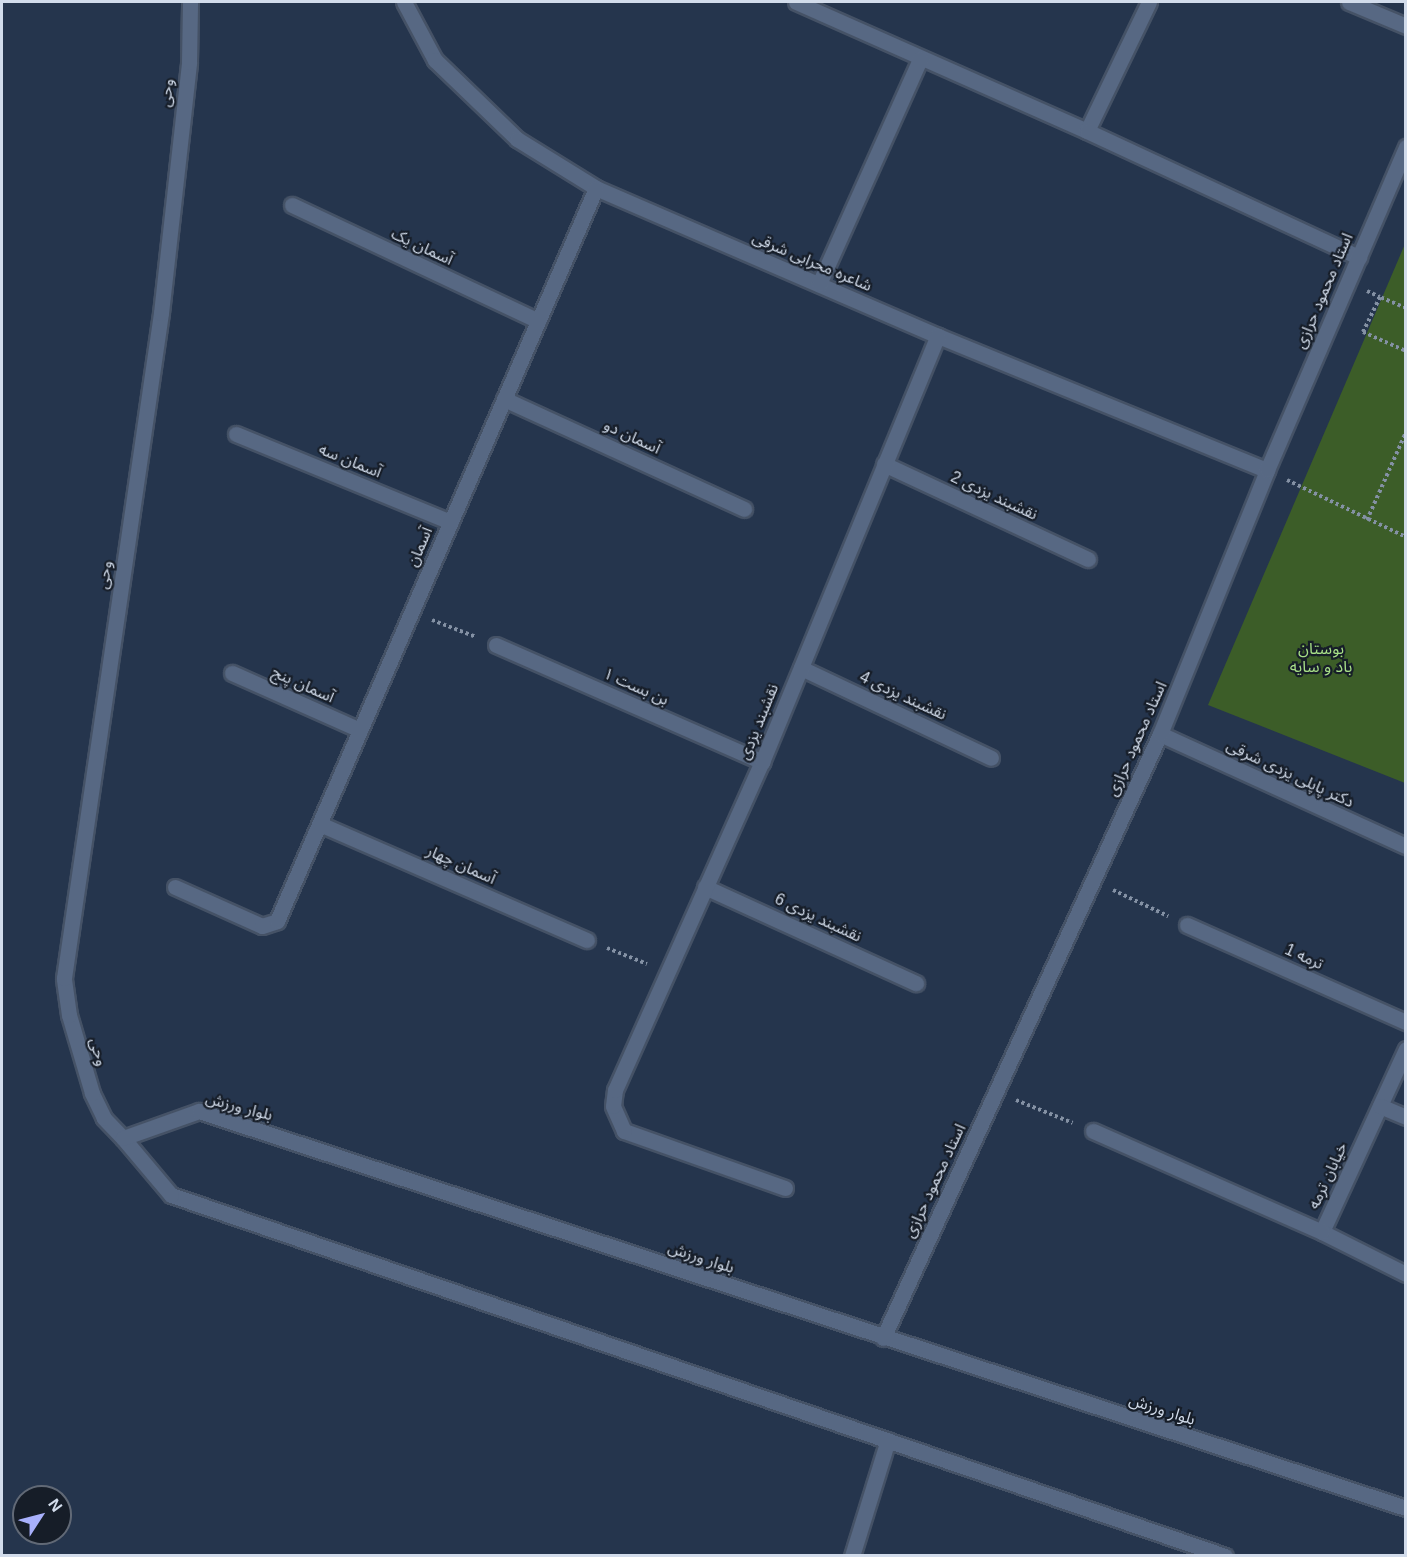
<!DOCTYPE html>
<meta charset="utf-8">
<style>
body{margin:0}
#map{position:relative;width:1407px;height:1557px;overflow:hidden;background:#25354d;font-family:Arial,"Noto Sans Arabic",sans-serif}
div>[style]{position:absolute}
.green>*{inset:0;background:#3c5d28}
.path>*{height:4px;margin-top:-2px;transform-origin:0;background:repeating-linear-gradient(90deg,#8491a4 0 3px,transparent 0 6px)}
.roads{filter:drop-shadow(2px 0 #455266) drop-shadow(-2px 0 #455266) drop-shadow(0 2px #455266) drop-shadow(0 -2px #455266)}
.service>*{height:15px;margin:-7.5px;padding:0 7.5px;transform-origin:7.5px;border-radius:7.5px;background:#576883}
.minor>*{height:15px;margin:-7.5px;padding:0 7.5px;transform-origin:7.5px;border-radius:7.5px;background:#576883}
.tertiary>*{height:15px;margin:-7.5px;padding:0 7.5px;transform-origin:7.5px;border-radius:7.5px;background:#576883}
span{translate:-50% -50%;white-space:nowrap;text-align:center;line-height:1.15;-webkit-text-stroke:4.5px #161d28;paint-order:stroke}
.street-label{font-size:16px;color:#d2dceb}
.park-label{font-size:16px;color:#a7de87}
.frame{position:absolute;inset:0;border:3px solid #d2dceb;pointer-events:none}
.north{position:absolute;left:12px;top:1485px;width:60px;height:60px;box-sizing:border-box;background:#161d28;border:2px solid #616976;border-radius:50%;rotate:54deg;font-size:16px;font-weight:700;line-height:24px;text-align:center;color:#d2dceb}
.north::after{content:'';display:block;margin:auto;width:21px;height:27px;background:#a8b0fc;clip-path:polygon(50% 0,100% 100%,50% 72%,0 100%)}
</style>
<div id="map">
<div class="green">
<div style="clip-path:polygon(1405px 244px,1405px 783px,1208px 705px)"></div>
</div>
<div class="path">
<div style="left:1367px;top:291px;width:14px;rotate:25deg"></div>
<div style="left:1406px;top:308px;width:28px;rotate:-157deg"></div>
<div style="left:1380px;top:297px;width:39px;rotate:116deg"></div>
<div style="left:1363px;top:332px;width:47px;rotate:23.8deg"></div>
<div style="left:1287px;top:480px;width:132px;rotate:25.6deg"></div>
<div style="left:1367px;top:520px;width:96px;rotate:-66.1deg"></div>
<div style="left:432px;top:620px;width:47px;rotate:21.1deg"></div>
<div style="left:1113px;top:890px;width:61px;rotate:25.3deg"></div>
<div style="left:607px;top:948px;width:43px;rotate:21.8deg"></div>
<div style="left:1016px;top:1100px;width:61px;rotate:22deg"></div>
</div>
<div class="roads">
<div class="service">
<div style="left:852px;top:1556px;width:121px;rotate:-72.8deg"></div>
</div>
<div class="minor">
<div style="left:404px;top:2px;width:66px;rotate:61.9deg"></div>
<div style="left:435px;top:60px;width:114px;rotate:43.9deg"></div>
<div style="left:517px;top:139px;width:93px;rotate:31.8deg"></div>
<div style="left:596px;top:188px;width:373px;rotate:23.4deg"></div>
<div style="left:938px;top:336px;width:355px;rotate:22.2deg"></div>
<div style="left:796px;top:2px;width:318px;rotate:23.9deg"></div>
<div style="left:1149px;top:2px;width:143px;rotate:115.7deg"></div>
<div style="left:1087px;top:131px;width:300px;rotate:24.9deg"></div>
<div style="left:1349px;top:2px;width:62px;rotate:22.8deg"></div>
<div style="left:292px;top:205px;width:272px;rotate:25.2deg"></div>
<div style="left:819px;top:284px;width:247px;rotate:-65.8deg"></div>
<div style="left:504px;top:399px;width:264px;rotate:24.6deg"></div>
<div style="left:236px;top:434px;width:232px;rotate:22.3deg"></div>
<div style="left:884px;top:464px;width:225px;rotate:25deg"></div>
<div style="left:496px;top:645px;width:291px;rotate:23.7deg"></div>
<div style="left:801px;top:668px;width:210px;rotate:25.3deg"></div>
<div style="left:232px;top:673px;width:140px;rotate:24deg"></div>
<div style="left:1160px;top:734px;width:270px;rotate:24.5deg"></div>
<div style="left:320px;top:824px;width:291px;rotate:23.5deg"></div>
<div style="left:175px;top:887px;width:95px;rotate:24.1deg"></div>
<div style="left:262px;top:926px;width:16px;rotate:-18deg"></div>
<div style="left:277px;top:921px;width:799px;rotate:-66.48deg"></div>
<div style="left:705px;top:887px;width:232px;rotate:24.5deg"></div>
<div style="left:1187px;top:925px;width:240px;rotate:23.9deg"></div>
<div style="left:1406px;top:1049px;width:201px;rotate:114.7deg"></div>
<div style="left:1322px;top:1232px;width:94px;rotate:26.6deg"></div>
<div style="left:1380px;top:1106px;width:28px;rotate:23deg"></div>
<div style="left:1093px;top:1131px;width:250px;rotate:23.8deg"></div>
<div style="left:785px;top:1188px;width:171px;rotate:-160.5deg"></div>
<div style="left:624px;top:1131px;width:27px;rotate:-114deg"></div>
<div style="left:613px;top:1106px;width:16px;rotate:-83deg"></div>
<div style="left:615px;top:1090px;width:359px;rotate:-65.9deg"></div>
<div style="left:762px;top:762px;width:461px;rotate:-67.6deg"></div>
<div style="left:883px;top:1338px;width:664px;rotate:-65.36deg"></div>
<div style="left:1160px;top:734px;width:285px;rotate:-67.9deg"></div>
<div style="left:1267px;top:470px;width:352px;rotate:-66.7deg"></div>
</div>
<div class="tertiary">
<div style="left:123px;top:1138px;width:28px;rotate:-134deg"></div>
<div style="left:104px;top:1118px;width:28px;rotate:-116deg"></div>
<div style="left:92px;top:1093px;width:81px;rotate:-106.4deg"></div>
<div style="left:69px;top:1015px;width:37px;rotate:-98deg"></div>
<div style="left:64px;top:978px;width:672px;rotate:-81.7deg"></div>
<div style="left:161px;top:313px;width:253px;rotate:-83.6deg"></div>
<div style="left:189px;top:62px;width:60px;rotate:-89deg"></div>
<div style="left:1225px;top:1556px;width:1114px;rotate:-161.09deg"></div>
<div style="left:171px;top:1195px;width:75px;rotate:-130.1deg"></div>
<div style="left:123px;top:1138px;width:81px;rotate:-19.6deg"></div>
<div style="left:199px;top:1111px;width:1271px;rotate:18.21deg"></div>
</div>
</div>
<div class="street-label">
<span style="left:167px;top:93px;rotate:-84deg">وحی</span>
<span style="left:422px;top:247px;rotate:25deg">آسمان یک</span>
<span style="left:812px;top:262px;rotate:23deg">شاعره محرابی شرقی</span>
<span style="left:1324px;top:291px;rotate:-67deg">استاد محمود حرازی</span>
<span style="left:632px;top:437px;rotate:25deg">آسمان دو</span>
<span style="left:350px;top:461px;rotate:22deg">آسمان سه</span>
<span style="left:994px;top:496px;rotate:25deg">نقشبند یزدی 2</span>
<span style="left:420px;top:547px;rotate:-67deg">آسمان</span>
<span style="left:105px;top:575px;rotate:-82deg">وحی</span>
<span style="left:303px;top:685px;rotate:24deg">آسمان پنج</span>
<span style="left:636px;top:687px;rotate:24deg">بن بست ۱</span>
<span style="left:903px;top:696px;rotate:25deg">نقشبند یزدی 4</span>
<span style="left:759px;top:722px;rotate:-68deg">نقشبند یزدی</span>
<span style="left:1137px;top:739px;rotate:-66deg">استاد محمود حرازی</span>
<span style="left:1290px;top:774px;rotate:25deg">دکتر پاپلی یزدی شرقی</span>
<span style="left:461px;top:865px;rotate:24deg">آسمان چهار</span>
<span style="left:818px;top:918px;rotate:25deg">نقشبند یزدی 6</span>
<span style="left:1304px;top:957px;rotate:24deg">ترمه 1</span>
<span style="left:98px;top:1052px;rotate:74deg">وحی</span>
<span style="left:239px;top:1107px;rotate:15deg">بلوار ورزش</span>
<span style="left:1328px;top:1176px;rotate:-65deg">خیابان ترمه</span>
<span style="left:935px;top:1181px;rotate:-65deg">استاد محمود حرازی</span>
<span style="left:701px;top:1258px;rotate:18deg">بلوار ورزش</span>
<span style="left:1162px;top:1410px;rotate:18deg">بلوار ورزش</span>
</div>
<div class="park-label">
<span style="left:1321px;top:658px">بوستان<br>باد و سایه</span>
</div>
<div class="frame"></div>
<div class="north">N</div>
</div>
